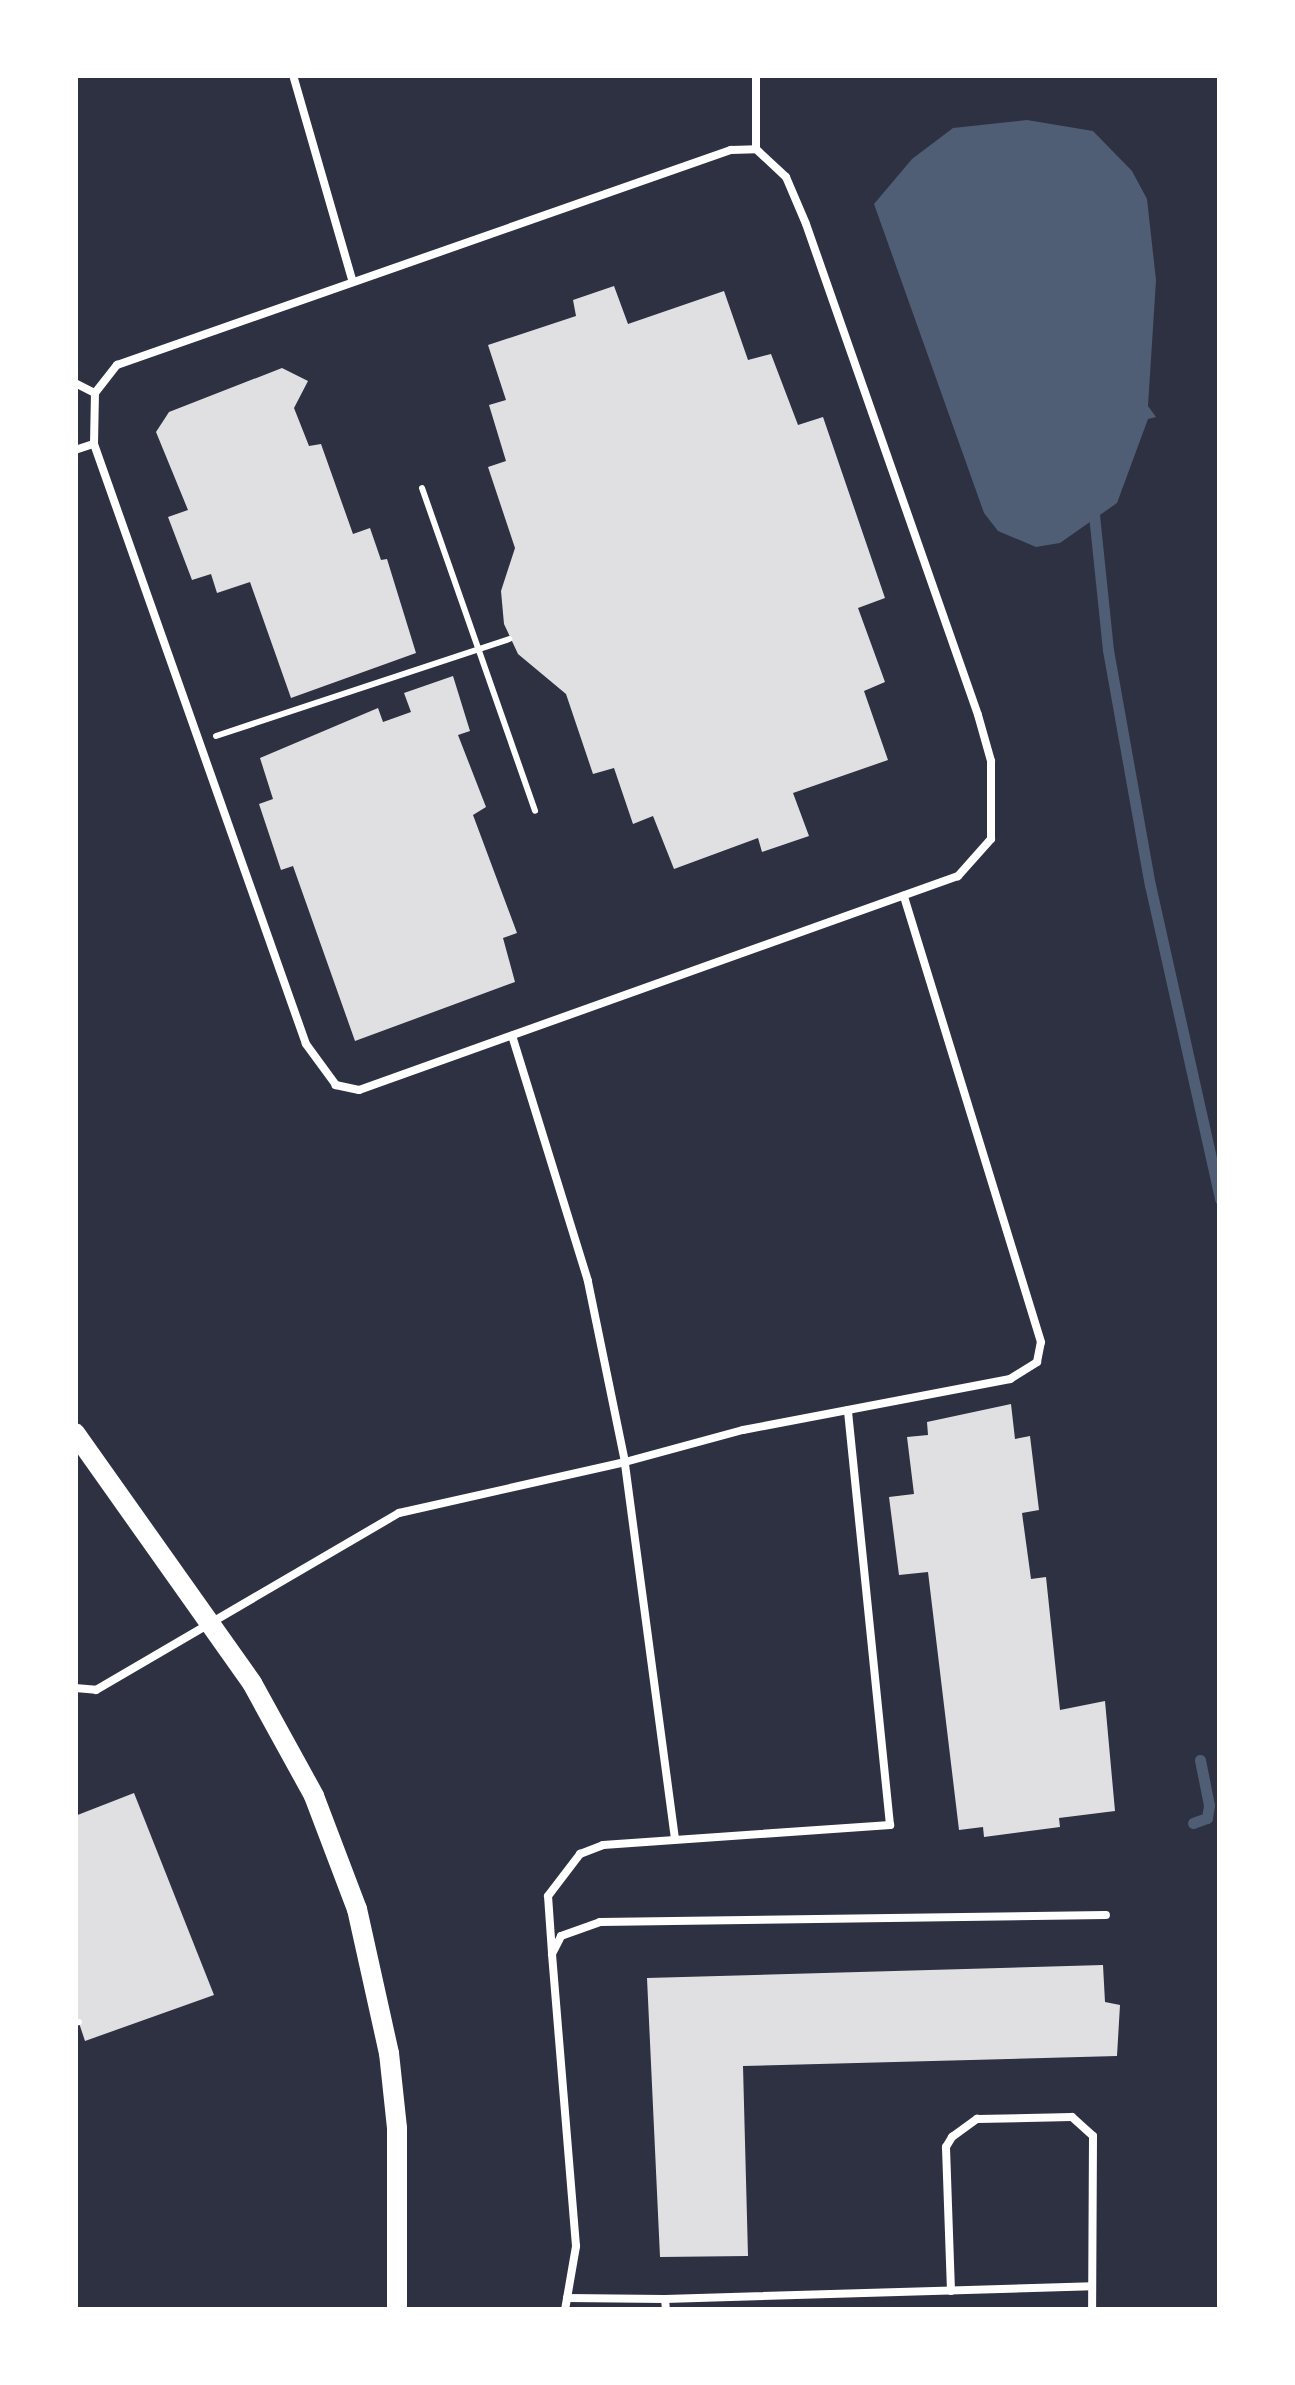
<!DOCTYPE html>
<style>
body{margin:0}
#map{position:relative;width:1295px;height:2385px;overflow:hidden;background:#2d3142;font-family:"Space Grotesk",sans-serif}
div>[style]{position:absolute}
.water>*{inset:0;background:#4f5d75}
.stream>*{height:11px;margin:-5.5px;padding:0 5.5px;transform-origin:5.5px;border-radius:5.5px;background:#4f5d75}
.building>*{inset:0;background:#e0e0e3}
.path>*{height:6px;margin:-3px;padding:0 3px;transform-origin:3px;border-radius:3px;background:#fff}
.service>*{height:8px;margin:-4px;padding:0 4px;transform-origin:4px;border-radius:4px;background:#fff}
.secondary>*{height:20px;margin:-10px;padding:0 10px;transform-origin:10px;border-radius:10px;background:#fff}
span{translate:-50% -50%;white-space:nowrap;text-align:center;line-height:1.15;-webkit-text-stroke:8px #fff;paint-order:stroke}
.frame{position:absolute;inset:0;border:78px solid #fff;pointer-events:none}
</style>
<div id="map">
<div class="water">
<div style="clip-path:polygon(1027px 120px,1093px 131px,1132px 171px,1147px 199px,1156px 280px,1148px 406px,1156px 417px,1148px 419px,1117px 503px,1060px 543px,1036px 547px,998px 531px,984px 513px,874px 204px,912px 159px,953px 128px)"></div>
</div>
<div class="stream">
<div style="left:1093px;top:505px;width:146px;rotate:84.1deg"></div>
<div style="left:1108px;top:650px;width:239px;rotate:79.9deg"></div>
<div style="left:1150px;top:885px;width:322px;rotate:77.4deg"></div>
<div style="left:1193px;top:1823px;width:15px;rotate:-20deg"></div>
<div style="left:1207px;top:1818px;width:13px;rotate:-81deg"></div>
<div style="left:1209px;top:1805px;width:46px;rotate:-101.3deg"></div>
</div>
<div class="building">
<div style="clip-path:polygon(614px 286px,628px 324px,724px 291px,748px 360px,771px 354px,798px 425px,823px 417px,885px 598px,858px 608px,885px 682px,864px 691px,888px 760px,793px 793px,809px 836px,762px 852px,758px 838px,674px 869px,653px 816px,633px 824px,614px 768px,593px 774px,566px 694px,518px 654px,504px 624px,501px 591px,515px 548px,488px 467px,506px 461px,489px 405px,506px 400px,488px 345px,576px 316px,573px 300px)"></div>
<div style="clip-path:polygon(282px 368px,308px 381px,294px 408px,309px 446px,321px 444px,353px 534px,370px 528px,381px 560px,387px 559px,416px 653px,291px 698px,250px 582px,217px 593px,211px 574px,192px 580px,168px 517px,188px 510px,156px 432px,169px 412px)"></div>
<div style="clip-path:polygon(453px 676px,470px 731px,458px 735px,486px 807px,473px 815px,517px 933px,503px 938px,515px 982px,355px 1041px,293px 866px,281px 870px,259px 804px,273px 799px,260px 758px,378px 708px,383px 722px,411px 712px,404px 693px)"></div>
<div style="clip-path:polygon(1011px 1404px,1015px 1439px,1030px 1436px,1039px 1510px,1022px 1513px,1031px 1579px,1046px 1577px,1060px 1710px,1105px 1701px,1115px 1811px,1059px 1818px,1060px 1827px,984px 1837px,983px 1827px,959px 1830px,928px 1572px,899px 1575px,889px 1497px,914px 1494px,907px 1437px,928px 1435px,927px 1422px)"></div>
<div style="clip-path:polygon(134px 1793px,214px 1995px,85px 2041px,75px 2011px,75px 1816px)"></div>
<div style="clip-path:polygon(1103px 1965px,1105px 2002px,1120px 2005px,1117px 2056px,743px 2066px,748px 2256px,660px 2257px,647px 1978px)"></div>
</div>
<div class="path">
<div style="left:422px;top:488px;width:342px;rotate:70.7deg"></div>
<div style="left:216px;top:736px;width:309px;rotate:-18.3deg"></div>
<div style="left:75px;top:2023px;width:4px;rotate:-14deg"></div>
</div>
<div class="service">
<div style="left:293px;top:75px;width:212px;rotate:73.9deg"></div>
<div style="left:756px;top:75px;width:74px;rotate:90deg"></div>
<div style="left:756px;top:149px;width:41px;rotate:43deg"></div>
<div style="left:786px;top:177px;width:51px;rotate:66.9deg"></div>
<div style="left:806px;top:224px;width:520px;rotate:70.69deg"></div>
<div style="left:978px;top:715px;width:48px;rotate:74.2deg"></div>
<div style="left:991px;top:761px;width:78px;rotate:90deg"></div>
<div style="left:991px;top:839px;width:50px;rotate:131.7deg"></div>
<div style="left:958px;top:876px;width:636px;rotate:160.34deg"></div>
<div style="left:359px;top:1090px;width:24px;rotate:-168deg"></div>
<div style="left:336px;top:1085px;width:51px;rotate:-126.2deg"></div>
<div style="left:306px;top:1044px;width:636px;rotate:-109.46deg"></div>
<div style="left:94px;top:444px;width:51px;rotate:-88.9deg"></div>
<div style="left:95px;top:393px;width:36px;rotate:-52deg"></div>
<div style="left:117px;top:365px;width:651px;rotate:-19.3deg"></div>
<div style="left:731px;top:150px;width:25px;rotate:-2deg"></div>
<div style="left:75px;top:383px;width:22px;rotate:27deg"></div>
<div style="left:75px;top:450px;width:20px;rotate:-18deg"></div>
<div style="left:75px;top:1688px;width:21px;rotate:5deg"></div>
<div style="left:96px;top:1690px;width:351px;rotate:-30.3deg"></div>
<div style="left:399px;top:1513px;width:232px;rotate:-12.7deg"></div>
<div style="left:625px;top:1462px;width:185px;rotate:-101.6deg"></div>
<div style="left:588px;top:1281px;width:257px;rotate:-107.2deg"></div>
<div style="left:675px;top:1839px;width:380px;rotate:-97.6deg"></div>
<div style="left:625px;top:1462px;width:122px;rotate:-15.2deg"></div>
<div style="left:743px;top:1430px;width:272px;rotate:-10.8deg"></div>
<div style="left:1010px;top:1379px;width:32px;rotate:-32deg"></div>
<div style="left:1037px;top:1362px;width:20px;rotate:-79deg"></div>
<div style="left:1041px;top:1342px;width:467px;rotate:-107.1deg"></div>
<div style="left:552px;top:1953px;width:57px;rotate:-94deg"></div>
<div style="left:548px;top:1896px;width:53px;rotate:-52.7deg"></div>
<div style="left:580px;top:1854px;width:25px;rotate:-21deg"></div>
<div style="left:603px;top:1845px;width:288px;rotate:-4deg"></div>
<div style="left:890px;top:1825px;width:417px;rotate:-95.8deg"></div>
<div style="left:951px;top:2291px;width:144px;rotate:-92deg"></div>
<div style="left:946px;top:2147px;width:12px;rotate:-59deg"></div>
<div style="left:952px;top:2137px;width:31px;rotate:-36deg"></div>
<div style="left:977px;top:2119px;width:95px;rotate:-1.2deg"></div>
<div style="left:1072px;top:2117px;width:28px;rotate:42deg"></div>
<div style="left:1093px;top:2136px;width:174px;rotate:90.3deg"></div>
<div style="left:567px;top:2298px;width:98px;rotate:0.6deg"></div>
<div style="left:665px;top:2299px;width:11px;rotate:85deg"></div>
<div style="left:665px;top:2299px;width:427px;rotate:-1.7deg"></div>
<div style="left:565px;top:2310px;width:65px;rotate:-80.2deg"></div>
<div style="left:576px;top:2246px;width:293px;rotate:-94.7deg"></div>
<div style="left:552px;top:1954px;width:20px;rotate:-63deg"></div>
<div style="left:561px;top:1936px;width:41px;rotate:-19.7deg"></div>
<div style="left:600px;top:1922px;width:506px;rotate:-0.79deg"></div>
</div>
<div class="secondary">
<div style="left:75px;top:1433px;width:306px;rotate:54.7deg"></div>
<div style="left:252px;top:1683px;width:129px;rotate:61.2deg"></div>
<div style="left:314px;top:1796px;width:121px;rotate:69.2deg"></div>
<div style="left:357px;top:1909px;width:148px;rotate:77.5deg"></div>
<div style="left:389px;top:2053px;width:75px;rotate:83.9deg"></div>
<div style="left:397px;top:2128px;width:182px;rotate:90deg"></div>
</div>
<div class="frame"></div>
</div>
